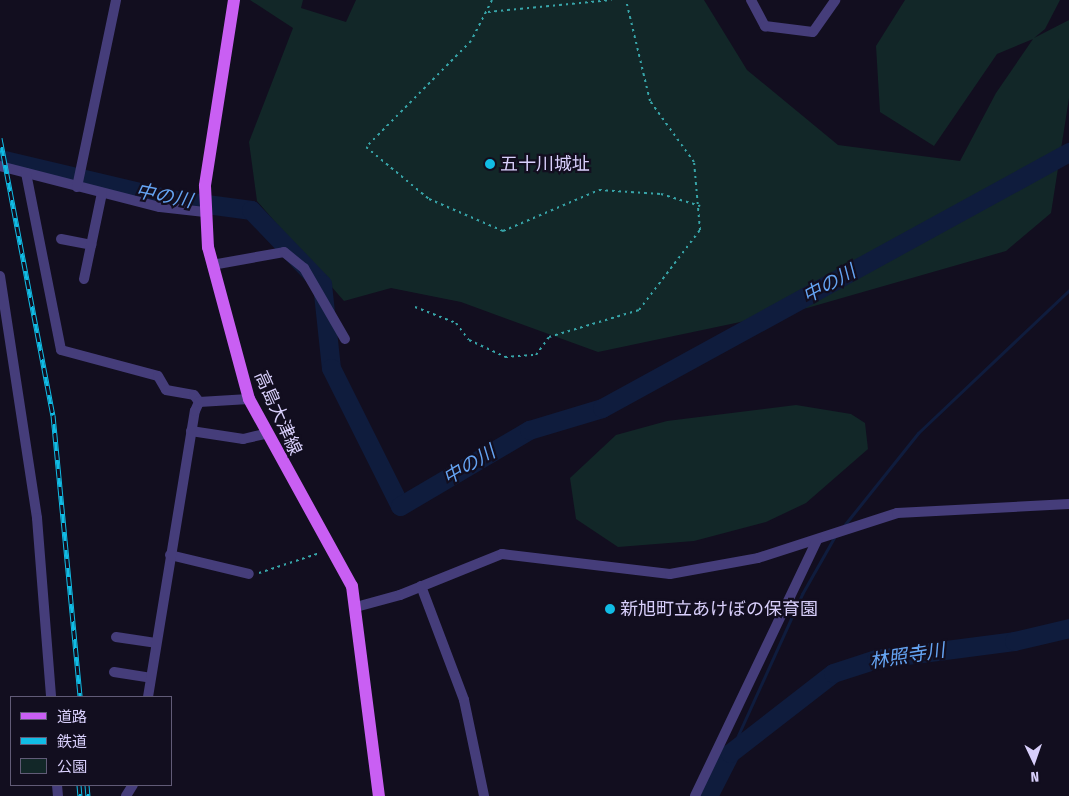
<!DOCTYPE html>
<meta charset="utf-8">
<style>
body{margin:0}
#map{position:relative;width:1069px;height:796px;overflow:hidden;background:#120e1f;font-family:"Fira Sans Condensed","Noto Sans JP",sans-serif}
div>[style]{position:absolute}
.green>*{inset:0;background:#122728}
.stream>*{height:3px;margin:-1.5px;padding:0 1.5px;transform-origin:1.5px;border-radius:1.5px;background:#0f1c3d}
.river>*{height:19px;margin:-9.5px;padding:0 9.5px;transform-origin:9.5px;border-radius:9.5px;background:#0f1c3d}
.path>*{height:2px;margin-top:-1px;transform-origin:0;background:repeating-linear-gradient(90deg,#37a4a8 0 2.5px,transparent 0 6.5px)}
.minor>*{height:10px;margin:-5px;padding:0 5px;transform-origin:5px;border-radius:5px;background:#453d7a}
.major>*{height:12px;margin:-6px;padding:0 6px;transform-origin:6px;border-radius:6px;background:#c95ff3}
.rail>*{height:5px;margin-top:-2.5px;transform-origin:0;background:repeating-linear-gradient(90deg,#120e1f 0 9px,#11bce5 0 18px);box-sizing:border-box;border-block:1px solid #11bce5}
.dots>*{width:14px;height:14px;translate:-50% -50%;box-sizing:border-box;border:2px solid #120e1f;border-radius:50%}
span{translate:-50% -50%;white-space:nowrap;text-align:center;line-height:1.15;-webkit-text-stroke:4.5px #120e1f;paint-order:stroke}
.poi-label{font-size:18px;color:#d8cffb}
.left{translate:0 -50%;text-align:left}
.street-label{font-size:18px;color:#d8cffb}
.water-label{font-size:19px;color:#65a4f3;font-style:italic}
.legend{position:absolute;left:10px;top:696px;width:162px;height:90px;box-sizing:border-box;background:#120e1f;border:1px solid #615b77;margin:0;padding:6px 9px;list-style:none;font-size:15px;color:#d8cffb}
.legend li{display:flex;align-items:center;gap:10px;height:25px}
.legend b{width:25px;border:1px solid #615b77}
.north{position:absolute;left:1009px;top:736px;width:50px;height:50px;-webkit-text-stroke:4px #120e1f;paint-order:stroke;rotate:177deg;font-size:14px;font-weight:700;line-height:20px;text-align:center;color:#d8cffb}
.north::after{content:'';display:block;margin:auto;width:18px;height:22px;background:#d8cffb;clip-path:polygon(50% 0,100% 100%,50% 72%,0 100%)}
</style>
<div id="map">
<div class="green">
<div style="clip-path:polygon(250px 0,303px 0,301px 8px,346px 22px,356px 0,704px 0,747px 70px,838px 145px,960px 161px,996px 93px,1033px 39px,997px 54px,934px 146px,880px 112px,876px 46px,905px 0,1060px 0,1045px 29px,1034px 38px,1069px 20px,1069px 98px,1051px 213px,1006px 251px,807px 308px,598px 352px,461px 302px,391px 288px,344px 301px,257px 201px,249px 142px,293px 28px)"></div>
<div style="clip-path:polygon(796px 405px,851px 414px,865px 423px,868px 449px,806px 503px,766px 522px,694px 541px,618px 547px,576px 519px,570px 478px,616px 435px,667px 421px)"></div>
</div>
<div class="stream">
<div style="left:842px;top:528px;width:122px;rotate:-51.3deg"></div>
<div style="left:918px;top:433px;width:208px;rotate:-43.4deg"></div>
<div style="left:730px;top:753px;width:175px;rotate:-65.6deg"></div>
<div style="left:802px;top:594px;width:67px;rotate:-60.4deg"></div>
</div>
<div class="river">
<div style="left:0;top:159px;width:174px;rotate:13.3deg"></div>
<div style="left:169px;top:199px;width:83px;rotate:7.6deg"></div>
<div style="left:251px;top:210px;width:103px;rotate:46.2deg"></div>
<div style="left:322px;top:284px;width:84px;rotate:83.9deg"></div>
<div style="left:331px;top:368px;width:154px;rotate:63.4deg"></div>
<div style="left:400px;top:506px;width:150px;rotate:-30.5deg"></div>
<div style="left:529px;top:430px;width:76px;rotate:-16.8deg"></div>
<div style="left:602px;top:408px;width:533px;rotate:-28.73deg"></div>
<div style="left:708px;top:796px;width:48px;rotate:-62.9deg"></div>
<div style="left:730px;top:753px;width:130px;rotate:-37.8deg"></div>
<div style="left:833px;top:673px;width:45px;rotate:-18deg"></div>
<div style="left:876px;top:659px;width:139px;rotate:-7.4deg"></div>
<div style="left:1014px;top:641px;width:57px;rotate:-13.3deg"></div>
</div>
<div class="path">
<div style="left:492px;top:0;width:46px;rotate:117.1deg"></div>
<div style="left:471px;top:41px;width:149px;rotate:134.7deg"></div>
<div style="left:366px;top:147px;width:82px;rotate:39.5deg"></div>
<div style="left:429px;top:199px;width:81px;rotate:23.4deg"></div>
<div style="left:503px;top:231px;width:104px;rotate:-23.1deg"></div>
<div style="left:599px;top:190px;width:62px;rotate:3.7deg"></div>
<div style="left:661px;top:194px;width:41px;rotate:17.1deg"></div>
<div style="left:488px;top:12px;width:124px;rotate:-5.6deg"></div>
<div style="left:415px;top:307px;width:44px;rotate:21.3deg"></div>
<div style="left:456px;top:323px;width:21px;rotate:53deg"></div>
<div style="left:469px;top:340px;width:40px;rotate:25deg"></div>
<div style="left:505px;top:357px;width:31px;rotate:-4deg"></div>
<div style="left:536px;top:355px;width:22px;rotate:-54deg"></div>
<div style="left:549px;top:337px;width:94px;rotate:-16.7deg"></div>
<div style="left:639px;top:310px;width:101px;rotate:-52.7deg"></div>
<div style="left:700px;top:230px;width:68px;rotate:-95deg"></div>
<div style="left:694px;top:162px;width:75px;rotate:-125.8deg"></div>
<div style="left:650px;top:101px;width:104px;rotate:-103.4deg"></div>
<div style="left:259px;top:573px;width:64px;rotate:-18.2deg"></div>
</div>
<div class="minor">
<div style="left:751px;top:0;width:30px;rotate:62deg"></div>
<div style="left:765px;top:26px;width:48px;rotate:7.1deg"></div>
<div style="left:813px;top:32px;width:39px;rotate:-55deg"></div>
<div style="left:0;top:166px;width:165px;rotate:14.4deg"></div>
<div style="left:160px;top:207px;width:45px;rotate:6.3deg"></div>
<div style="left:26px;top:173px;width:180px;rotate:78.8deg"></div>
<div style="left:61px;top:350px;width:100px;rotate:15deg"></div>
<div style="left:158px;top:376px;width:16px;rotate:60deg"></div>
<div style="left:166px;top:390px;width:28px;rotate:10deg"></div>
<div style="left:194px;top:395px;width:9px;rotate:54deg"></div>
<div style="left:77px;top:187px;width:191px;rotate:-78.2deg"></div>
<div style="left:61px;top:239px;width:31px;rotate:11deg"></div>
<div style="left:212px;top:265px;width:73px;rotate:-10.2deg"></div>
<div style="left:284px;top:252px;width:26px;rotate:39deg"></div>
<div style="left:304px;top:268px;width:82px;rotate:60deg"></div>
<div style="left:0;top:276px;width:245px;rotate:81.3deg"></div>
<div style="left:37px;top:518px;width:180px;rotate:85.5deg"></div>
<div style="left:84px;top:279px;width:88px;rotate:-78.2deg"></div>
<div style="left:191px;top:431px;width:53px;rotate:8.7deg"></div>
<div style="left:243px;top:439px;width:23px;rotate:-13deg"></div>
<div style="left:170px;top:555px;width:81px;rotate:13.5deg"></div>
<div style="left:421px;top:586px;width:122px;rotate:69.3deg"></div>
<div style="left:464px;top:700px;width:98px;rotate:78.2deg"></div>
<div style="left:356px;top:607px;width:46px;rotate:-15.3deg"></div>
<div style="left:400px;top:595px;width:110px;rotate:-21.9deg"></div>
<div style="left:502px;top:554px;width:169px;rotate:6.8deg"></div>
<div style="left:670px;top:574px;width:89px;rotate:-10.3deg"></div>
<div style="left:758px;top:558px;width:146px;rotate:-17.9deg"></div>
<div style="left:897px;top:513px;width:172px;rotate:-3deg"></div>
<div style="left:116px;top:637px;width:40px;rotate:8.5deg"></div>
<div style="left:114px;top:672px;width:36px;rotate:9deg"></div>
<div style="left:148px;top:697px;width:290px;rotate:-80.7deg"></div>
<div style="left:195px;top:411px;width:10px;rotate:-66deg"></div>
<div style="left:199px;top:402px;width:50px;rotate:-3.4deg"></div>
<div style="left:57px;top:785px;width:11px;rotate:85deg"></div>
<div style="left:126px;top:796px;width:13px;rotate:-58deg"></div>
<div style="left:695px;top:796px;width:284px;rotate:-64.5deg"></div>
</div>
<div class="major">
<div style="left:234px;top:0;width:188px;rotate:98.9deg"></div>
<div style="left:205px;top:186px;width:61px;rotate:87.2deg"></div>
<div style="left:208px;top:247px;width:157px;rotate:74.9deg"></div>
<div style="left:249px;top:399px;width:213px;rotate:61.2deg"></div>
<div style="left:352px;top:586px;width:212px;rotate:82.7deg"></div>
</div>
<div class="rail">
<div style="left:0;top:138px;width:282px;rotate:79.2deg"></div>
<div style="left:53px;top:415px;width:283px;rotate:84.5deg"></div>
<div style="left:79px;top:785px;width:11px;rotate:85deg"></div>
<div style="left:87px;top:785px;width:11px;rotate:85deg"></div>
</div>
<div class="dots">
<div style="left:490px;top:164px;background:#11bce5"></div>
<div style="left:610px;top:609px;background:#11bce5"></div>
</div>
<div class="poi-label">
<span class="left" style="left:500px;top:164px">五十川城址</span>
<span class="left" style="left:620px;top:609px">新旭町立あけぼの保育園</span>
</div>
<div class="street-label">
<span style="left:278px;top:413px;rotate:66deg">高島大津線</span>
</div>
<div class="water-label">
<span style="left:164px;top:196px;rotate:11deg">中の川</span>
<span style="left:829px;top:284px;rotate:-29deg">中の川</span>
<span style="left:469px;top:465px;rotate:-31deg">中の川</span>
<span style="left:907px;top:656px;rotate:-9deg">林照寺川</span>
</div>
<ul class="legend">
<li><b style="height:6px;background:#c95ff3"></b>道路</li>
<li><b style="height:6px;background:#11bce5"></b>鉄道</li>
<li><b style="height:14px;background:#122728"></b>公園</li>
</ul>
<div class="north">N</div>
</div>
